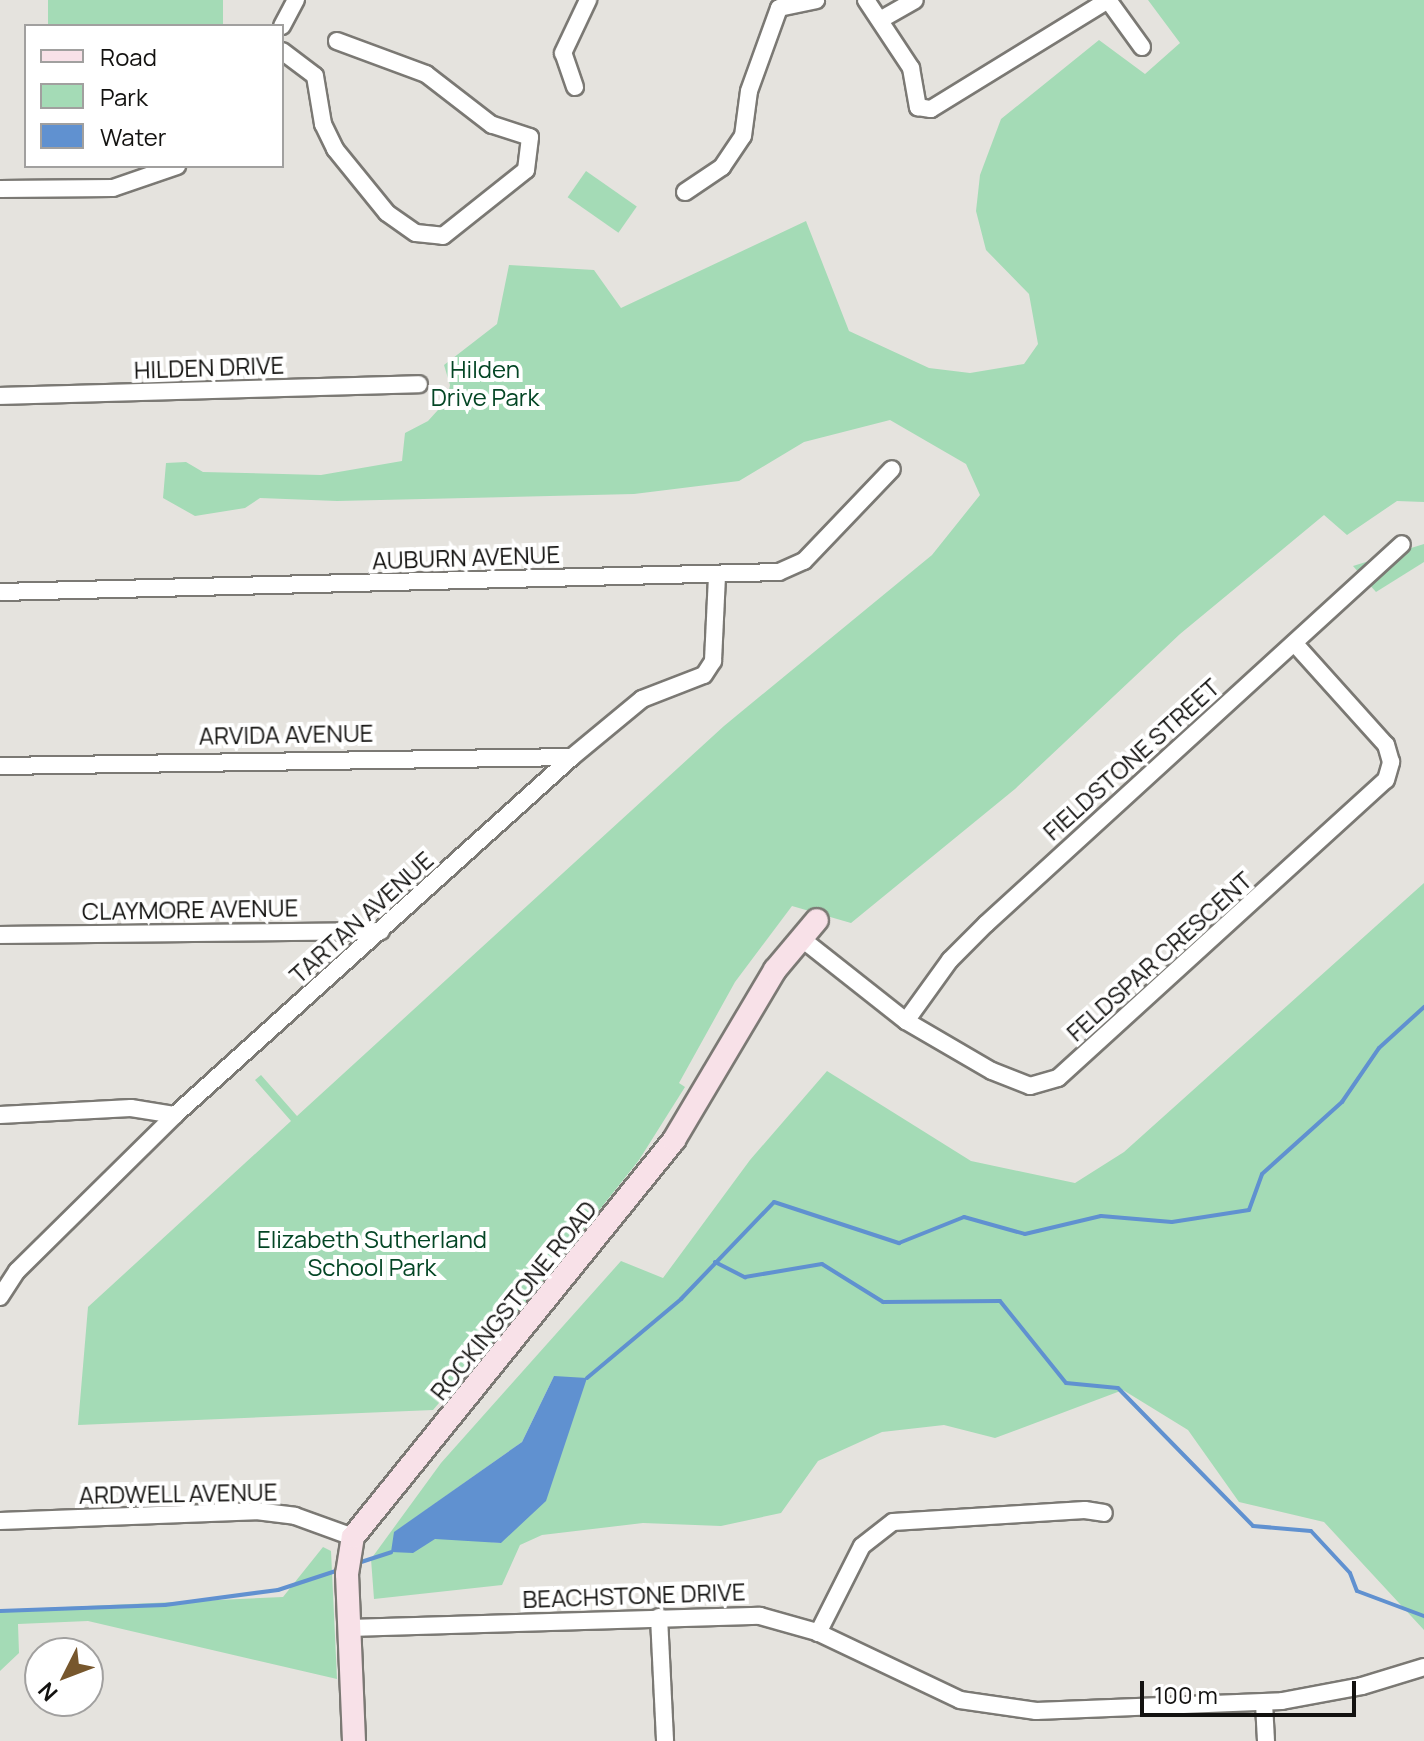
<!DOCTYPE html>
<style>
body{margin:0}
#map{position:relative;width:1424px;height:1741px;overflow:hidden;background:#e5e3de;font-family:Manrope,sans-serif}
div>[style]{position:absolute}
.green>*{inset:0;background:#a4dbb6;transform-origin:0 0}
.water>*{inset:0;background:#6091d0}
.stream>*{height:4px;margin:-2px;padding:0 2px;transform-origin:2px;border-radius:2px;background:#6091d0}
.roads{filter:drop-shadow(2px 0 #7b7974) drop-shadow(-2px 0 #7b7974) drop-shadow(0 2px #7b7974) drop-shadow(0 -2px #7b7974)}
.street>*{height:16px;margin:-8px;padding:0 8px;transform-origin:8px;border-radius:8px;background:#fff}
.secondary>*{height:22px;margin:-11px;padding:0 11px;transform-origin:11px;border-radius:11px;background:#f8e1e8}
span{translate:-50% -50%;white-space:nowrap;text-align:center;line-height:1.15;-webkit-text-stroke:8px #fff;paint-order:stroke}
.street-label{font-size:24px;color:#131210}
.park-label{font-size:24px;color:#044625}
.legend{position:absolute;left:24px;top:24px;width:260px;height:144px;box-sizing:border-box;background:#fff;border:2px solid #a1a09f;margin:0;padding:10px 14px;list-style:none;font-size:24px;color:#131210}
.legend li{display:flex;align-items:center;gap:16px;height:40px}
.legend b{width:40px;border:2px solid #a1a09f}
.north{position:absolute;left:24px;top:1637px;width:80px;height:80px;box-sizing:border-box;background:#fff;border:2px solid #a1a09f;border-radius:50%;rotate:228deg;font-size:22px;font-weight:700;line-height:32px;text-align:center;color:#131210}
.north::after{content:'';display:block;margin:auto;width:28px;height:36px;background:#77572d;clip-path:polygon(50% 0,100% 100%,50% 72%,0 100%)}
.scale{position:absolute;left:1140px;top:1681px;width:216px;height:36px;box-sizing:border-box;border:4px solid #131210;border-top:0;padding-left:10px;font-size:24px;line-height:28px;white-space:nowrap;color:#131210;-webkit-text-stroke:6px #fff;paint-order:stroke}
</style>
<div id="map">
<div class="green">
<div style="left:48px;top:0;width:175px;height:26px"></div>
<div style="clip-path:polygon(1148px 0,1424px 0,1424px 502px,1397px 501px,1347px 535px,1324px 515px,1180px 634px,1015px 789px,851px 923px,792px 906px,735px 982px,679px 1083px,685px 1087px,639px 1160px,467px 1377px,463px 1375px,433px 1410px,78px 1425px,88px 1307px,291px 1121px,255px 1080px,261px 1075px,297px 1116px,724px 726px,932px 555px,980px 495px,966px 464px,890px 420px,804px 442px,739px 481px,634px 494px,337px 501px,260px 498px,245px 508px,195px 516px,163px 498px,166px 463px,186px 462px,203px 472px,321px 475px,402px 461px,405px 433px,428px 421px,447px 400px,450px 385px,444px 365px,497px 324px,509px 265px,594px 270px,621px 308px,806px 221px,849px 331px,929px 368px,970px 373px,1024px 364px,1038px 344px,1029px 294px,986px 250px,976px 211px,980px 175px,1001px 119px,1099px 40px,1145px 74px,1180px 43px)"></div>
<div style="left:586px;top:171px;width:62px;height:32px;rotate:35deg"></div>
<div style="clip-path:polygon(1424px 544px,1424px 562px,1376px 592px,1353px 566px)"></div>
<div style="clip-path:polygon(evenodd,1424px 883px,1424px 1630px,1324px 1522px,1239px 1502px,1188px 1430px,1123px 1390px,995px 1438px,944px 1425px,882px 1432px,818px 1461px,781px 1513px,721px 1526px,643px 1523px,542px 1535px,520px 1545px,502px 1585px,374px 1599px,371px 1559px,441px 1463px,621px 1261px,663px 1278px,750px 1160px,827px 1071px,971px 1161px,1075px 1183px,1124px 1152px,1424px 883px,554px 1376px,501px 1543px,395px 1532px,522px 1442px,554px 1376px)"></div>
<div style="clip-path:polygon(323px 1547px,331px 1551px,337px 1679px,88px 1621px,18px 1624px,19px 1653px,0 1671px,0 1610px,283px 1597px)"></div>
</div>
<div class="water">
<div style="clip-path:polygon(554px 1376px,587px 1378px,546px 1501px,501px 1543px,435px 1539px,413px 1553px,391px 1552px,394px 1532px,522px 1442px)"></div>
</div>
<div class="stream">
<div style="left:715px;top:1262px;width:34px;rotate:27deg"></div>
<div style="left:745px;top:1277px;width:78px;rotate:-9.6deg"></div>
<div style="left:822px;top:1264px;width:72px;rotate:31.9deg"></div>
<div style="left:883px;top:1302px;width:117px;rotate:-0.5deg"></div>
<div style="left:1000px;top:1301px;width:105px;rotate:51.2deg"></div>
<div style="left:1066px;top:1383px;width:52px;rotate:5.5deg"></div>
<div style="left:1118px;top:1388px;width:193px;rotate:45.6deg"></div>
<div style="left:1253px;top:1526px;width:58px;rotate:4.9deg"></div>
<div style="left:1311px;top:1531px;width:57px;rotate:47.1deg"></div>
<div style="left:1350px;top:1573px;width:19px;rotate:69deg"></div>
<div style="left:1357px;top:1591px;width:72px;rotate:20.5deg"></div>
<div style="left:587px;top:1378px;width:123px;rotate:-40deg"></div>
<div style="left:681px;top:1299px;width:134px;rotate:-46.2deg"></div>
<div style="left:774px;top:1202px;width:132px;rotate:18.2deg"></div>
<div style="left:899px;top:1243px;width:70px;rotate:-21.8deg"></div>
<div style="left:964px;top:1217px;width:63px;rotate:15.6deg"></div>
<div style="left:1025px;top:1234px;width:78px;rotate:-13.3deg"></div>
<div style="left:1101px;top:1216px;width:71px;rotate:4.8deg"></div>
<div style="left:1172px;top:1222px;width:78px;rotate:-8.9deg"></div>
<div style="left:1249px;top:1210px;width:38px;rotate:-70deg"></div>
<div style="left:1262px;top:1174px;width:108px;rotate:-42deg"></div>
<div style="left:1342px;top:1102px;width:65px;rotate:-55.6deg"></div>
<div style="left:1379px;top:1048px;width:61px;rotate:-42.3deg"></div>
<div style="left:355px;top:1564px;width:38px;rotate:-18deg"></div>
<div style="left:0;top:1611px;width:165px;rotate:-2.1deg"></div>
<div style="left:165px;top:1605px;width:114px;rotate:-7.6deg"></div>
<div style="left:278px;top:1590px;width:64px;rotate:-18.2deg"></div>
</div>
<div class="roads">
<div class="street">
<div style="left:866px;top:0;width:82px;rotate:56.5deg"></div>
<div style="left:911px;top:68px;width:40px;rotate:80deg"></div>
<div style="left:918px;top:107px;width:13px;rotate:9deg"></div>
<div style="left:931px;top:109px;width:208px;rotate:-31.6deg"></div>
<div style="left:1108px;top:0;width:58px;rotate:54.1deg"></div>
<div style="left:880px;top:20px;width:40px;rotate:-29.7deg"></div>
<div style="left:282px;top:26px;width:30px;rotate:-62deg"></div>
<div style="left:282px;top:51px;width:41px;rotate:37.1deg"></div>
<div style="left:315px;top:76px;width:49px;rotate:80.5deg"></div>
<div style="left:323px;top:124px;width:28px;rotate:64deg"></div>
<div style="left:335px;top:149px;width:82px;rotate:50.9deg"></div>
<div style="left:387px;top:213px;width:35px;rotate:35deg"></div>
<div style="left:416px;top:233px;width:27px;rotate:6deg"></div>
<div style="left:443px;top:236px;width:106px;rotate:-38.5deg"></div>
<div style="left:526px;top:170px;width:33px;rotate:-83deg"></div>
<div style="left:530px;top:137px;width:40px;rotate:-162deg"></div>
<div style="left:492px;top:125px;width:83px;rotate:-142.3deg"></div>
<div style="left:426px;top:74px;width:95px;rotate:-159.7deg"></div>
<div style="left:575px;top:87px;width:36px;rotate:-109deg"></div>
<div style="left:563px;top:53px;width:59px;rotate:-64.7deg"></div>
<div style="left:0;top:189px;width:113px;rotate:-0.5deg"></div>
<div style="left:113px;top:188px;width:68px;rotate:-19deg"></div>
<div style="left:685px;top:192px;width:45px;rotate:-34deg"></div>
<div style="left:722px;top:167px;width:37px;rotate:-56deg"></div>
<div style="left:743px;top:136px;width:45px;rotate:-82.4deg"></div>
<div style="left:749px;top:91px;width:88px;rotate:-70.1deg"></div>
<div style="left:779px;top:8px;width:38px;rotate:-12deg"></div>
<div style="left:0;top:396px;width:419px;rotate:-1.6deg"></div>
<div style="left:0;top:592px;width:779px;rotate:-1.47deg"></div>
<div style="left:779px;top:572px;width:27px;rotate:-24deg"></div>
<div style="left:804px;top:561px;width:127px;rotate:-46.3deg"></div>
<div style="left:0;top:766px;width:572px;rotate:-0.9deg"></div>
<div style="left:0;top:935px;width:381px;rotate:-0.6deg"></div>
<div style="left:802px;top:939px;width:132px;rotate:38.3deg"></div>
<div style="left:906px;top:1021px;width:99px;rotate:30.2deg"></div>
<div style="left:992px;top:1071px;width:41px;rotate:21.5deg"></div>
<div style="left:1030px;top:1086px;width:29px;rotate:-16deg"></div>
<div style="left:1058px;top:1078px;width:443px;rotate:-42.3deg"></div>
<div style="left:1386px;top:780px;width:19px;rotate:-74deg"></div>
<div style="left:1391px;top:762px;width:18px;rotate:-106deg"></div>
<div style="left:1386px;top:745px;width:137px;rotate:-132deg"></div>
<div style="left:906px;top:1021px;width:75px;rotate:-54.2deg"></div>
<div style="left:950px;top:960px;width:51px;rotate:-45deg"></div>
<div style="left:986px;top:924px;width:563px;rotate:-42.41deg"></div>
<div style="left:0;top:1115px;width:131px;rotate:-3.1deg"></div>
<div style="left:131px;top:1108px;width:45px;rotate:9deg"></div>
<div style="left:0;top:1297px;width:31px;rotate:-57deg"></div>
<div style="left:17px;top:1271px;width:222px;rotate:-44.6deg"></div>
<div style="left:175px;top:1115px;width:535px;rotate:-42.04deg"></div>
<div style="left:572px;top:757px;width:91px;rotate:-39.6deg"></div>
<div style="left:642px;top:699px;width:66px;rotate:-21.2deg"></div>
<div style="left:704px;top:675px;width:17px;rotate:-57deg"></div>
<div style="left:713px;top:661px;width:84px;rotate:-87.3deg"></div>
<div style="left:0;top:1521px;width:256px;rotate:-2.2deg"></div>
<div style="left:256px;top:1511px;width:39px;rotate:7deg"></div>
<div style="left:295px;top:1516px;width:62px;rotate:19.9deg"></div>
<div style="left:659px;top:1617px;width:124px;rotate:87.2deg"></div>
<div style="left:349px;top:1628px;width:411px;rotate:-1.7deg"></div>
<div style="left:760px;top:1616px;width:59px;rotate:15.7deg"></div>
<div style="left:817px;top:1632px;width:158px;rotate:25.4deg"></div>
<div style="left:960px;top:1700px;width:77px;rotate:8.2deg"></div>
<div style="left:1036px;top:1711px;width:246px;rotate:-2.3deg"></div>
<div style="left:1282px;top:1701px;width:81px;rotate:-10.6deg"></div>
<div style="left:1362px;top:1686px;width:65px;rotate:-17deg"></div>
<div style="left:818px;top:1633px;width:97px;rotate:-63.2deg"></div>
<div style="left:862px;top:1546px;width:39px;rotate:-38deg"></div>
<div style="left:893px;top:1522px;width:192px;rotate:-3.6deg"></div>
<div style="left:1085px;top:1510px;width:19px;rotate:9deg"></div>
<div style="left:1264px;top:1703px;width:38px;rotate:87deg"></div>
</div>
<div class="secondary">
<div style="left:354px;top:1741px;width:167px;rotate:-92.4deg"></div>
<div style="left:347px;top:1574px;width:37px;rotate:-81deg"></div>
<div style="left:353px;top:1537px;width:511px;rotate:-51.04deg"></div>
<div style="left:674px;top:1140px;width:198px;rotate:-59.3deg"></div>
<div style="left:775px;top:970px;width:65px;rotate:-50deg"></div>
</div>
</div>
<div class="street-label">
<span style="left:209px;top:367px;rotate:-2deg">HILDEN DRIVE</span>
<span style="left:466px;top:557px;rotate:-2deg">AUBURN AVENUE</span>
<span style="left:286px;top:734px;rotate:-1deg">ARVIDA AVENUE</span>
<span style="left:1131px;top:759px;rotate:-42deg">FIELDSTONE STREET</span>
<span style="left:190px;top:909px;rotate:-1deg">CLAYMORE AVENUE</span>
<span style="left:361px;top:917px;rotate:-42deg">TARTAN AVENUE</span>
<span style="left:1159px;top:956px;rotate:-42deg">FELDSPAR CRESCENT</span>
<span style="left:513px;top:1300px;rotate:-51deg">ROCKINGSTONE ROAD</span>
<span style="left:178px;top:1493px;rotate:-1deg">ARDWELL AVENUE</span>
<span style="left:634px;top:1595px;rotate:-2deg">BEACHSTONE DRIVE</span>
</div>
<div class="park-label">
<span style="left:485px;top:383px">Hilden<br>Drive Park</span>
<span style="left:372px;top:1253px">Elizabeth Sutherland<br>School Park</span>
</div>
<ul class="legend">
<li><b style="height:10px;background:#f8e1e8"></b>Road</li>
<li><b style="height:22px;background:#a4dbb6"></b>Park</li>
<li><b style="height:22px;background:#6091d0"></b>Water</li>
</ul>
<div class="north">N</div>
<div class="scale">100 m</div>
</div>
